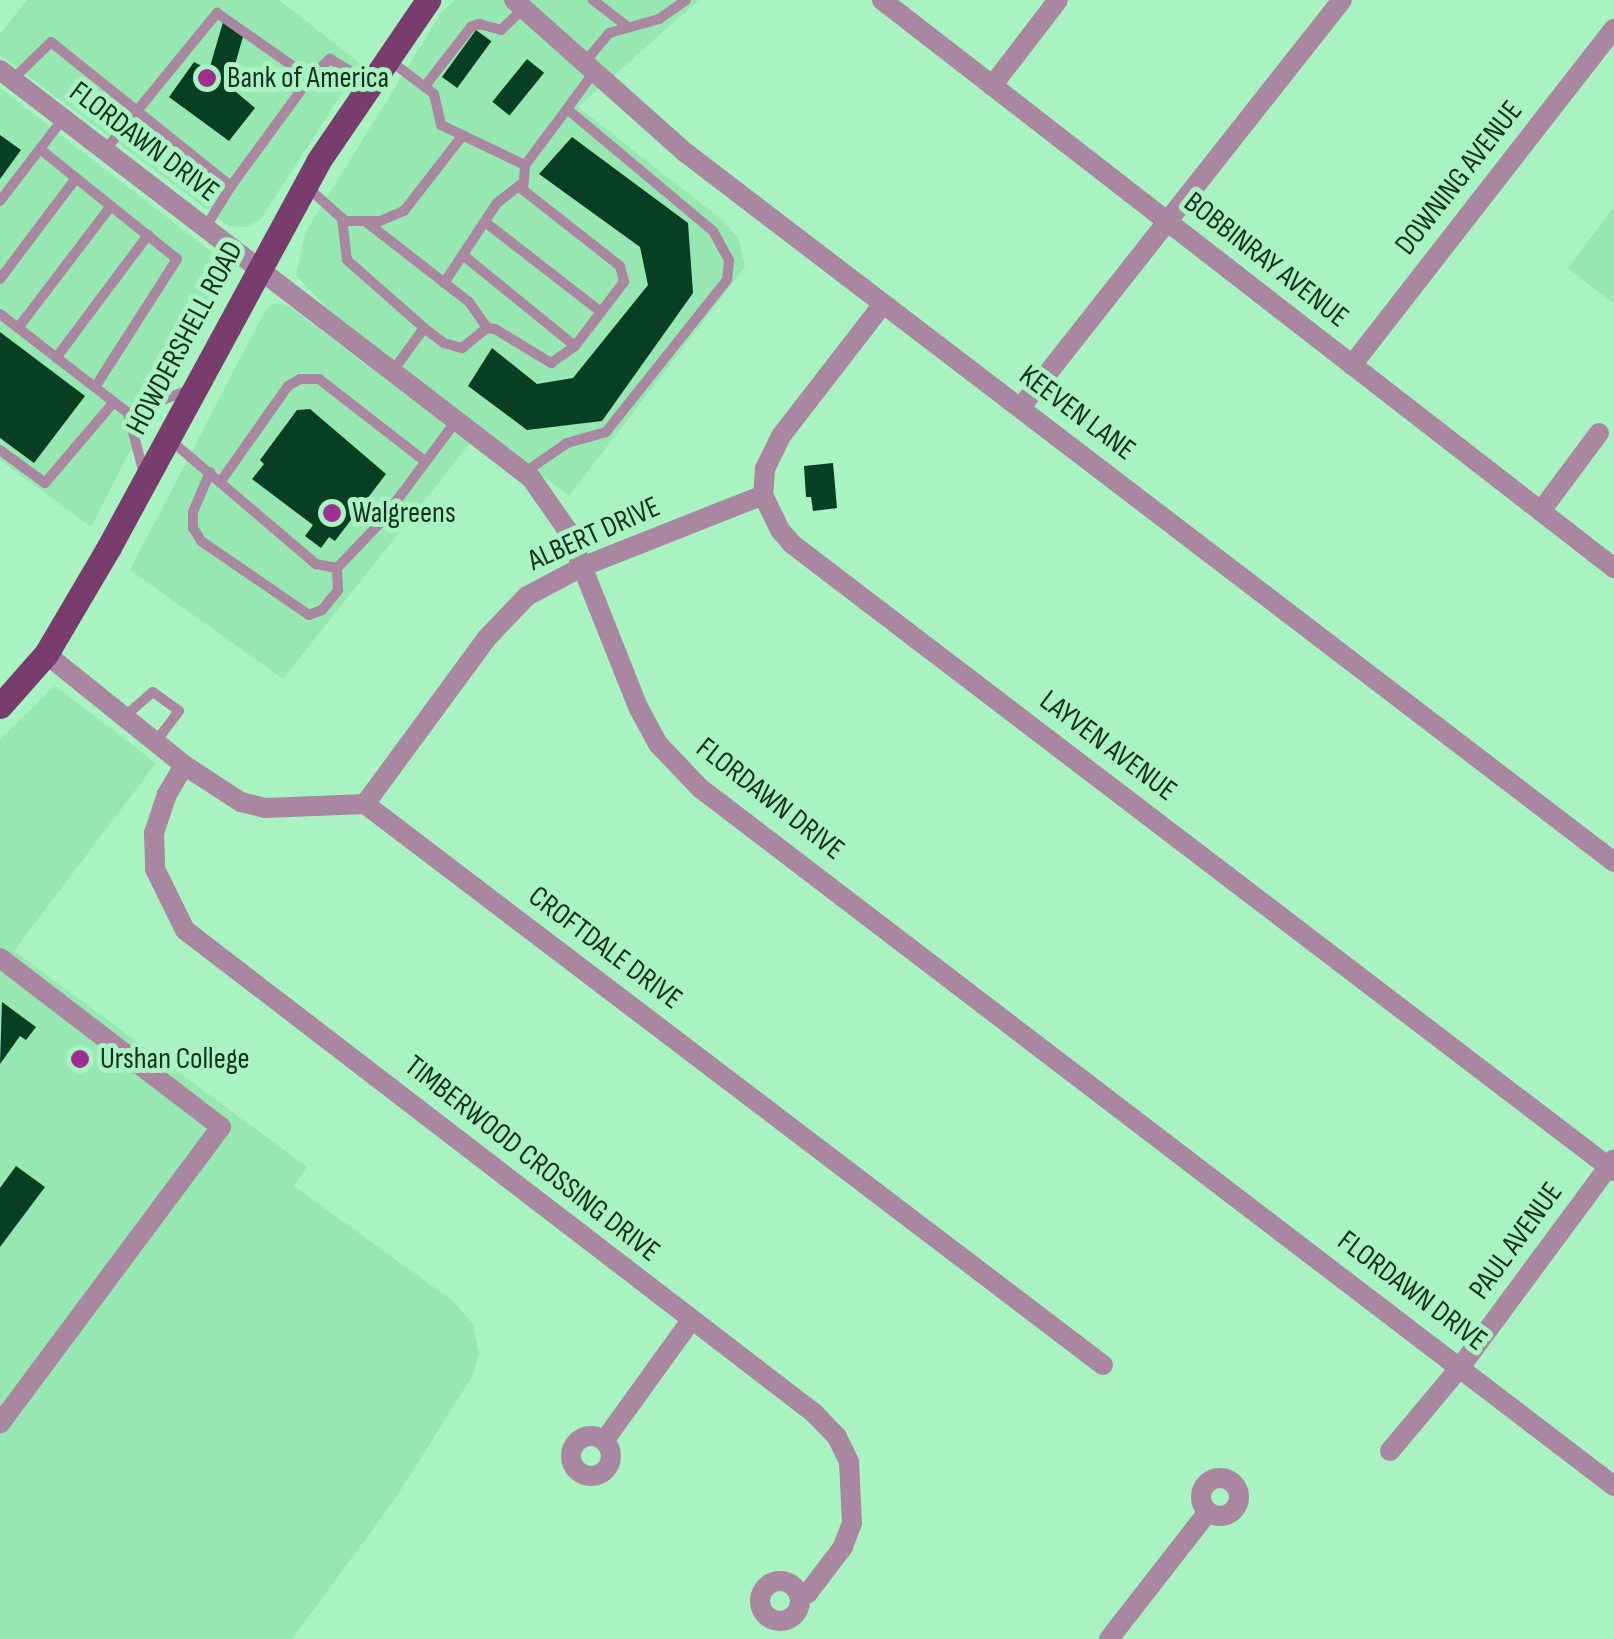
<!DOCTYPE html>
<style>
body{margin:0}
#map{position:relative;width:1614px;height:1639px;overflow:hidden;background:#a9f2c1;font-family:"Sofia Sans Condensed",sans-serif}
div>[style]{position:absolute}
.built>*{inset:0;background:#97e7b2}
.building>*{inset:0;background:#083e21;transform-origin:0 0}
.service>*{height:10px;margin:-5px;padding:0 5px;transform-origin:5px;border-radius:5px;background:#a987a1}
.minor>*{height:20px;margin:-10px;padding:0 10px;transform-origin:10px;border-radius:10px;background:#a987a1}
.minor>.ring{margin:-10px;padding:0;box-sizing:content-box;background:none;border:20px solid #a987a1;border-radius:50%}
.primary>*{height:25px;margin:-12.5px;padding:0 12.5px;transform-origin:12.5px;border-radius:12.5px;background:#783d6d}
.dots>*{width:28px;height:28px;translate:-50% -50%;box-sizing:border-box;border:5px solid #a9f2c1;border-radius:50%}
span{translate:-50% -50%;white-space:nowrap;text-align:center;line-height:1.15;-webkit-text-stroke:10px #a9f2c1;paint-order:stroke}
.poi-label{font-size:30px;color:#13311e}
.left{translate:0 -50%;text-align:left}
.street-label{font-size:30px;color:#13311e}
</style>
<div id="map">
<div class="built">
<div style="clip-path:polygon(27px 0,279px 0,361px 64px,260px 220px,246px 227px,229px 226px,0 55px,0 34px)"></div>
<div style="clip-path:polygon(455px 0,699px 0,578px 107px,722px 220px,739px 239px,745px 267px,569px 496px,336px 318px,296px 275px,305px 233px,441px 13px)"></div>
<div style="clip-path:polygon(0 88px,226px 263px,91px 527px,0 460px)"></div>
<div style="clip-path:polygon(1614px 207px,1614px 304px,1568px 268px)"></div>
<div style="clip-path:polygon(276px 303px,287px 305px,470px 443px,283px 679px,130px 570px,266px 309px)"></div>
<div style="clip-path:polygon(55px 686px,156px 763px,14px 951px,307px 1167px,294px 1186px,453px 1301px,473px 1324px,479px 1353px,473px 1375px,395px 1499px,292px 1639px,0 1639px,0 739px)"></div>
</div>
<div class="building">
<div style="clip-path:polygon(223px 22px,244px 33px,229px 86px,255px 108px,229px 141px,169px 97px,194px 62px,209px 70px)"></div>
<div style="left:476px;top:30px;width:19px;height:58px;rotate:36deg"></div>
<div style="left:527px;top:59px;width:22px;height:55px;rotate:39deg"></div>
<div style="clip-path:polygon(0 135px,21px 150px,0 179px)"></div>
<div style="clip-path:polygon(572px 137px,688px 223px,693px 293px,602px 421px,527px 430px,468px 386px,492px 348px,537px 384px,573px 378px,648px 285px,640px 247px,539px 174px)"></div>
<div style="clip-path:polygon(0 332px,85px 396px,34px 463px,0 438px)"></div>
<div style="clip-path:polygon(310px 409px,386px 474px,335px 541px,329px 537px,321px 548px,305px 536px,313px 525px,252px 479px,264px 464px,260px 460px,297px 410px)"></div>
<div style="clip-path:polygon(833px 463px,837px 508px,813px 511px,811px 497px,806px 497px,804px 466px)"></div>
<div style="clip-path:polygon(2px 1002px,36px 1027px,26px 1040px,20px 1036px,0 1064px)"></div>
<div style="clip-path:polygon(16px 1166px,45px 1187px,0 1247px,0 1188px)"></div>
</div>
<div class="service">
<div style="left:593px;top:0;width:44px;rotate:37.6deg"></div>
<div style="left:388px;top:59px;width:58px;rotate:37.3deg"></div>
<div style="left:434px;top:94px;width:32px;rotate:77deg"></div>
<div style="left:441px;top:125px;width:93px;rotate:25.5deg"></div>
<div style="left:525px;top:165px;width:70px;rotate:-53.1deg"></div>
<div style="left:584px;top:63px;width:39px;rotate:-50deg"></div>
<div style="left:609px;top:33px;width:52px;rotate:-15.6deg"></div>
<div style="left:659px;top:19px;width:33px;rotate:-35deg"></div>
<div style="left:13px;top:79px;width:53px;rotate:-44.2deg"></div>
<div style="left:51px;top:42px;width:231px;rotate:38.7deg"></div>
<div style="left:231px;top:186px;width:134px;rotate:-53.8deg"></div>
<div style="left:425px;top:86px;width:75px;rotate:-52.1deg"></div>
<div style="left:471px;top:27px;width:9px;rotate:-21deg"></div>
<div style="left:479px;top:24px;width:23px;rotate:15deg"></div>
<div style="left:501px;top:30px;width:32px;rotate:-44deg"></div>
<div style="left:106px;top:149px;width:176px;rotate:-50.8deg"></div>
<div style="left:217px;top:13px;width:113px;rotate:35deg"></div>
<div style="left:310px;top:78px;width:28px;rotate:-44deg"></div>
<div style="left:330px;top:59px;width:47px;rotate:31deg"></div>
<div style="left:76px;top:178px;width:129px;rotate:38.7deg"></div>
<div style="left:177px;top:259px;width:152px;rotate:122.6deg"></div>
<div style="left:306px;top:186px;width:52px;rotate:41.9deg"></div>
<div style="left:345px;top:221px;width:35px"></div>
<div style="left:380px;top:221px;width:26px;rotate:-23deg"></div>
<div style="left:404px;top:211px;width:96px;rotate:-52.2deg"></div>
<div style="left:0;top:201px;width:103px;rotate:-52.5deg"></div>
<div style="left:342px;top:218px;width:42px;rotate:83.2deg"></div>
<div style="left:347px;top:260px;width:103px;rotate:41.4deg"></div>
<div style="left:424px;top:328px;width:54px;rotate:126deg"></div>
<div style="left:365px;top:221px;width:132px;rotate:37.9deg"></div>
<div style="left:469px;top:302px;width:32px;rotate:55deg"></div>
<div style="left:485px;top:222px;width:147px;rotate:37.8deg"></div>
<div style="left:207px;top:225px;width:46px;rotate:-58.4deg"></div>
<div style="left:463px;top:255px;width:144px;rotate:39.1deg"></div>
<div style="left:0;top:279px;width:126px;rotate:-53deg"></div>
<div style="left:76px;top:178px;width:46px;rotate:-141.1deg"></div>
<div style="left:444px;top:283px;width:96px;rotate:-56.5deg"></div>
<div style="left:497px;top:203px;width:31px;rotate:-38deg"></div>
<div style="left:0;top:314px;width:162px;rotate:37.7deg"></div>
<div style="left:18px;top:328px;width:153px;rotate:-52.7deg"></div>
<div style="left:424px;top:328px;width:25px;rotate:37deg"></div>
<div style="left:444px;top:343px;width:19px;rotate:16deg"></div>
<div style="left:462px;top:348px;width:32px;rotate:-39deg"></div>
<div style="left:487px;top:328px;width:8px;rotate:7deg"></div>
<div style="left:495px;top:329px;width:66px;rotate:31.3deg"></div>
<div style="left:551px;top:363px;width:29px;rotate:-35deg"></div>
<div style="left:575px;top:346px;width:81px;rotate:-52.6deg"></div>
<div style="left:624px;top:282px;width:16px;rotate:-104deg"></div>
<div style="left:620px;top:266px;width:123px;rotate:-141.9deg"></div>
<div style="left:523px;top:190px;width:25px;rotate:-85deg"></div>
<div style="left:56px;top:358px;width:154px;rotate:-53.2deg"></div>
<div style="left:169px;top:439px;width:193px;rotate:40.4deg"></div>
<div style="left:316px;top:564px;width:21px;rotate:11deg"></div>
<div style="left:337px;top:568px;width:62px;rotate:-46.3deg"></div>
<div style="left:380px;top:523px;width:127px;rotate:-53.3deg"></div>
<div style="left:0;top:450px;width:56px;rotate:36.3deg"></div>
<div style="left:45px;top:483px;width:106px;rotate:-49.6deg"></div>
<div style="left:210px;top:472px;width:43px;rotate:113deg"></div>
<div style="left:193px;top:512px;width:16px;rotate:90deg"></div>
<div style="left:193px;top:528px;width:15px;rotate:58deg"></div>
<div style="left:201px;top:541px;width:131px;rotate:34.4deg"></div>
<div style="left:309px;top:615px;width:14px;rotate:-21deg"></div>
<div style="left:322px;top:610px;width:26px;rotate:-51deg"></div>
<div style="left:338px;top:590px;width:22px;rotate:-93deg"></div>
<div style="left:525px;top:472px;width:51px;rotate:-34.6deg"></div>
<div style="left:567px;top:443px;width:41px;rotate:-15.8deg"></div>
<div style="left:606px;top:432px;width:194px;rotate:-51.5deg"></div>
<div style="left:727px;top:280px;width:20px;rotate:-84deg"></div>
<div style="left:729px;top:260px;width:33px;rotate:-119deg"></div>
<div style="left:713px;top:231px;width:190px;rotate:-140.1deg"></div>
<div style="left:567px;top:109px;width:46px;rotate:-53.9deg"></div>
<div style="left:144px;top:474px;width:63px;rotate:-104.7deg"></div>
<div style="left:128px;top:413px;width:65px;rotate:-20.7deg"></div>
<div style="left:221px;top:481px;width:116px;rotate:-54.8deg"></div>
<div style="left:288px;top:386px;width:14px;rotate:-30deg"></div>
<div style="left:300px;top:379px;width:19px"></div>
<div style="left:319px;top:379px;width:135px;rotate:37.8deg"></div>
<div style="left:124px;top:717px;width:38px;rotate:-41deg"></div>
<div style="left:153px;top:692px;width:32px;rotate:36deg"></div>
<div style="left:179px;top:711px;width:38px;rotate:127deg"></div>
</div>
<div class="minor">
<div style="left:514px;top:0;width:230px;rotate:41.7deg"></div>
<div style="left:686px;top:153px;width:1168px;rotate:37.38deg"></div>
<div style="left:882px;top:0;width:927px;rotate:37.81deg"></div>
<div style="left:0;top:70px;width:670px;rotate:37.54deg"></div>
<div style="left:531px;top:478px;width:65px;rotate:55.1deg"></div>
<div style="left:568px;top:531px;width:189px;rotate:68.3deg"></div>
<div style="left:638px;top:707px;width:42px;rotate:61.6deg"></div>
<div style="left:658px;top:744px;width:61px;rotate:46.3deg"></div>
<div style="left:700px;top:788px;width:1150px;rotate:37.37deg"></div>
<div style="left:992px;top:86px;width:108px;rotate:-52.5deg"></div>
<div style="left:883px;top:304px;width:167px;rotate:127.7deg"></div>
<div style="left:781px;top:436px;width:37px;rotate:116deg"></div>
<div style="left:765px;top:469px;width:26px;rotate:94deg"></div>
<div style="left:763px;top:495px;width:39px;rotate:64deg"></div>
<div style="left:780px;top:530px;width:18px;rotate:49deg"></div>
<div style="left:792px;top:544px;width:1034px;rotate:37.34deg"></div>
<div style="left:1352px;top:365px;width:426px;rotate:-52.1deg"></div>
<div style="left:1021px;top:407px;width:518px;rotate:-51.74deg"></div>
<div style="left:1541px;top:511px;width:97px;rotate:-53.4deg"></div>
<div style="left:46px;top:654px;width:177px;rotate:38.8deg"></div>
<div style="left:184px;top:765px;width:68px;rotate:33deg"></div>
<div style="left:241px;top:802px;width:25px;rotate:14deg"></div>
<div style="left:265px;top:808px;width:100px;rotate:-2.3deg"></div>
<div style="left:365px;top:804px;width:927px;rotate:37.24deg"></div>
<div style="left:184px;top:765px;width:34px;rotate:120deg"></div>
<div style="left:167px;top:794px;width:41px;rotate:108.4deg"></div>
<div style="left:154px;top:833px;width:36px;rotate:88deg"></div>
<div style="left:155px;top:869px;width:68px;rotate:63.8deg"></div>
<div style="left:185px;top:930px;width:793px;rotate:37.52deg"></div>
<div style="left:814px;top:1413px;width:33px;rotate:46deg"></div>
<div style="left:837px;top:1437px;width:28px;rotate:64deg"></div>
<div style="left:849px;top:1462px;width:61px;rotate:87.2deg"></div>
<div style="left:852px;top:1523px;width:26px;rotate:111deg"></div>
<div style="left:843px;top:1547px;width:58px;rotate:127.3deg"></div>
<div style="left:808px;top:1593px;width:9px;rotate:162deg"></div>
<div style="left:365px;top:804px;width:205px;rotate:-53.7deg"></div>
<div style="left:486px;top:639px;width:59px;rotate:-46.4deg"></div>
<div style="left:527px;top:596px;width:64px;rotate:-27.8deg"></div>
<div style="left:584px;top:566px;width:193px;rotate:-21.6deg"></div>
<div style="left:0;top:958px;width:278px;rotate:37.4deg"></div>
<div style="left:221px;top:1127px;width:370px;rotate:126.7deg"></div>
<div class="ring" style="left:571px;top:1436px;width:20px;height:20px"></div>
<div style="left:604px;top:1441px;width:150px;rotate:-54.2deg"></div>
<div style="left:1390px;top:1451px;width:111px;rotate:-50.1deg"></div>
<div style="left:1461px;top:1366px;width:257px;rotate:-53.5deg"></div>
<div class="ring" style="left:1201px;top:1478px;width:18px;height:18px"></div>
<div class="ring" style="left:760px;top:1581px;width:20px;height:20px"></div>
<div style="left:1109px;top:1639px;width:161px;rotate:-52.1deg"></div>
</div>
<div class="primary">
<div style="left:0;top:706px;width:69px;rotate:-48.5deg"></div>
<div style="left:46px;top:654px;width:124px;rotate:-59.5deg"></div>
<div style="left:109px;top:547px;width:440px;rotate:-61.5deg"></div>
<div style="left:319px;top:160px;width:194px;rotate:-55.7deg"></div>
</div>
<div class="dots">
<div style="left:207px;top:78px;background:#9e2f8e"></div>
<div style="left:332px;top:513px;background:#9e2f8e"></div>
<div style="left:80px;top:1059px;background:#9e2f8e"></div>
</div>
<div class="poi-label">
<span class="left" style="left:227px;top:78px">Bank of America</span>
<span class="left" style="left:352px;top:513px">Walgreens</span>
<span class="left" style="left:100px;top:1059px">Urshan College</span>
</div>
<div class="street-label">
<span style="left:144px;top:142px;rotate:37deg">FLORDAWN DRIVE</span>
<span style="left:1459px;top:178px;rotate:-52deg">DOWNING AVENUE</span>
<span style="left:1266px;top:260px;rotate:38deg">BOBBINRAY AVENUE</span>
<span style="left:185px;top:338px;rotate:-62deg">HOWDERSHELL ROAD</span>
<span style="left:1077px;top:413px;rotate:37deg">KEEVEN LANE</span>
<span style="left:594px;top:534px;rotate:-24deg">ALBERT DRIVE</span>
<span style="left:1108px;top:746px;rotate:37deg">LAYVEN AVENUE</span>
<span style="left:770px;top:799px;rotate:38deg">FLORDAWN DRIVE</span>
<span style="left:605px;top:948px;rotate:37deg">CROFTDALE DRIVE</span>
<span style="left:532px;top:1159px;rotate:38deg">TIMBERWOOD CROSSING DRIVE</span>
<span style="left:1516px;top:1241px;rotate:-54deg">PAUL AVENUE</span>
<span style="left:1412px;top:1291px;rotate:37deg">FLORDAWN DRIVE</span>
</div>
</div>
